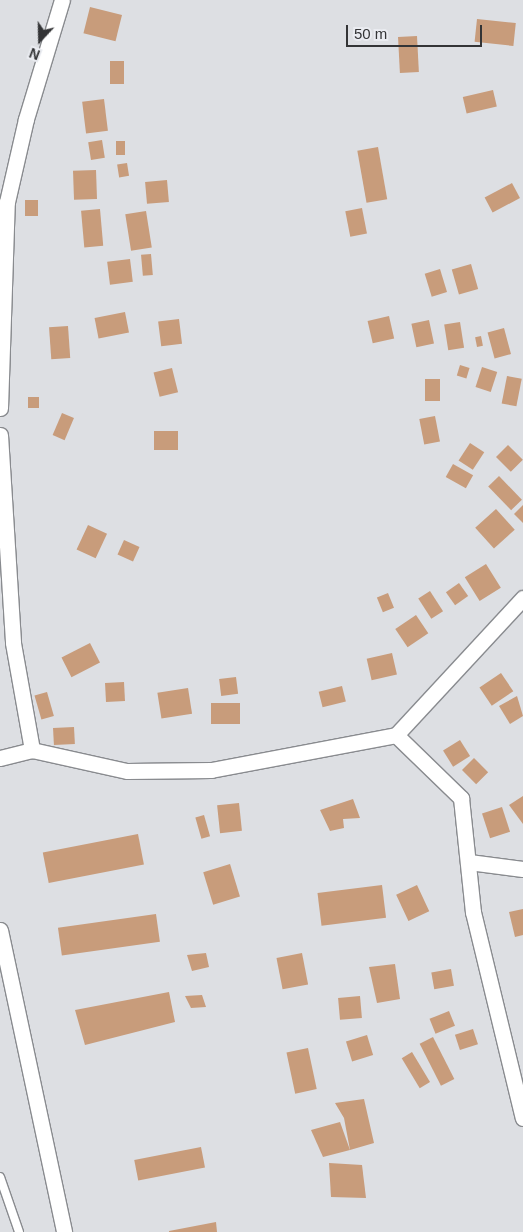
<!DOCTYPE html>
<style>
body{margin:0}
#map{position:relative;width:523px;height:1232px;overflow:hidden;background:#dddfe3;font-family:Arial,sans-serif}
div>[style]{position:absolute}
.building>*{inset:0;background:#c89c7b;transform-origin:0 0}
.roads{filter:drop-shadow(1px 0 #898b8f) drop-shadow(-1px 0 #898b8f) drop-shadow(0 1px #898b8f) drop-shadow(0 -1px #898b8f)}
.service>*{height:8px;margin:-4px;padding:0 4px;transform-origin:4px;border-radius:4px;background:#fff}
.minor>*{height:15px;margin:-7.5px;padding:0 7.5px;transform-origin:7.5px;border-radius:7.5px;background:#fff}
span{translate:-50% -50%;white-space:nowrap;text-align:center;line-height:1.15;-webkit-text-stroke:4px #eaecf1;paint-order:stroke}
.north{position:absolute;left:15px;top:15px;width:50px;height:50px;-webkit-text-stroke:4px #eaecf1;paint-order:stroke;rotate:201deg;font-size:14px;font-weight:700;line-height:20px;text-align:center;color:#333436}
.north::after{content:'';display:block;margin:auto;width:18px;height:22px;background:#333436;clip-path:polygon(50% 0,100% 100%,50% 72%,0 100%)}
.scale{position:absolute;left:346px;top:25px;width:136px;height:22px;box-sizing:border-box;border:2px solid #333436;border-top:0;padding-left:6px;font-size:15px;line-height:18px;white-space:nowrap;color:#333436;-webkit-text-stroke:4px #eaecf1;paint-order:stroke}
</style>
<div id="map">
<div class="building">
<div style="left:90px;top:7px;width:33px;height:27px;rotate:14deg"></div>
<div style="left:477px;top:19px;width:39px;height:23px;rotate:6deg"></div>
<div style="left:417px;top:36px;width:36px;height:19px;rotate:87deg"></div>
<div style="left:110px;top:61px;width:14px;height:23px"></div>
<div style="left:493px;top:90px;width:17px;height:31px;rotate:77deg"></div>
<div style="left:104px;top:99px;width:32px;height:22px;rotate:83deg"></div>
<div style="left:102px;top:140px;width:18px;height:14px;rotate:81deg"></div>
<div style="left:116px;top:141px;width:9px;height:14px"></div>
<div style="left:378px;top:147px;width:53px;height:21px;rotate:80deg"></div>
<div style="left:127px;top:163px;width:13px;height:10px;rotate:81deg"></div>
<div style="left:96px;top:170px;width:29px;height:23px;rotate:88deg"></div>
<div style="left:167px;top:180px;width:22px;height:22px;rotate:85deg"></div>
<div style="left:512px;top:183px;width:17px;height:31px;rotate:62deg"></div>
<div style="left:25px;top:200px;width:13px;height:16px"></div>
<div style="left:362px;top:208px;width:26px;height:17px;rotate:79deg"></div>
<div style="left:100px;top:209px;width:37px;height:19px;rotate:85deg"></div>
<div style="left:146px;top:211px;width:37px;height:21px;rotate:81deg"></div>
<div style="left:151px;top:254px;width:21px;height:10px;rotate:85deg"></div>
<div style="left:130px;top:259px;width:23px;height:23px;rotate:83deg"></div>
<div style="left:471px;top:264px;width:26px;height:20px;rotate:74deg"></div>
<div style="left:440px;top:269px;width:24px;height:16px;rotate:73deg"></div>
<div style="left:125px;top:312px;width:21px;height:31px;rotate:79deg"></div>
<div style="left:389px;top:316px;width:23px;height:22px;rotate:77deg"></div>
<div style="left:179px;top:319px;width:25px;height:21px;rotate:83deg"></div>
<div style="left:429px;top:320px;width:24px;height:18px;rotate:78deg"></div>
<div style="left:460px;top:322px;width:26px;height:16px;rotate:81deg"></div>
<div style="left:68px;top:326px;width:32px;height:19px;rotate:86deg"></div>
<div style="left:504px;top:328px;width:27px;height:17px;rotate:75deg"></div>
<div style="left:481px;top:336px;width:10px;height:6px;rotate:79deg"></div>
<div style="left:460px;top:365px;width:10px;height:11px;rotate:17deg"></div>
<div style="left:482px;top:367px;width:16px;height:21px;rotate:18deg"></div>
<div style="left:172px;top:368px;width:25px;height:19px;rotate:76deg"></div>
<div style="left:507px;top:376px;width:15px;height:28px;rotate:11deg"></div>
<div style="left:425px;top:379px;width:15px;height:22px"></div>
<div style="left:39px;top:397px;width:11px;height:11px;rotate:90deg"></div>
<div style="left:62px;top:413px;width:13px;height:24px;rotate:23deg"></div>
<div style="left:435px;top:416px;width:26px;height:16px;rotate:79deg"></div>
<div style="left:178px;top:431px;width:19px;height:24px;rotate:90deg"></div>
<div style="left:470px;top:443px;width:17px;height:21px;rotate:33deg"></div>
<div style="left:508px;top:445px;width:21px;height:17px;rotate:45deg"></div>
<div style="left:453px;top:464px;width:23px;height:15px;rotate:29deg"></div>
<div style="left:499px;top:476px;width:33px;height:15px;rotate:46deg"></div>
<div style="clip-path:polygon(523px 505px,523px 523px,514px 514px)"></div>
<div style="left:496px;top:509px;width:28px;height:28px;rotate:48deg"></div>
<div style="left:88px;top:525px;width:21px;height:27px;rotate:25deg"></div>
<div style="left:124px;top:540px;width:17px;height:16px;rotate:24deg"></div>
<div style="left:486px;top:564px;width:28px;height:25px;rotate:58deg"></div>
<div style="left:459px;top:583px;width:16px;height:16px;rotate:55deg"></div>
<div style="left:430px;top:591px;width:24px;height:14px;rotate:57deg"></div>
<div style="left:388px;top:593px;width:16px;height:12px;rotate:68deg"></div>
<div style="left:416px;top:615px;width:22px;height:25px;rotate:56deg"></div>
<div style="left:90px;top:643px;width:22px;height:32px;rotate:63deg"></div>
<div style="left:392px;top:653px;width:22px;height:26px;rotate:77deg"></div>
<div style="left:501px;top:673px;width:22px;height:26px;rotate:56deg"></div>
<div style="left:236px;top:677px;width:17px;height:17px;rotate:83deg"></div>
<div style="left:124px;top:682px;width:19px;height:19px;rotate:87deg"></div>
<div style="left:342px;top:686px;width:16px;height:24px;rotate:76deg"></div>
<div style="left:188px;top:688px;width:26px;height:31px;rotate:81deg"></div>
<div style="left:47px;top:692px;width:25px;height:13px;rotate:74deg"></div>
<div style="clip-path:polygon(517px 696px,523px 716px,510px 724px,499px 706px)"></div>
<div style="left:211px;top:703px;width:29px;height:21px"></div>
<div style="left:74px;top:727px;width:17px;height:21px;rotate:87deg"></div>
<div style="left:460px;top:740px;width:19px;height:20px;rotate:58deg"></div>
<div style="left:474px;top:758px;width:20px;height:17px;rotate:45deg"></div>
<div style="clip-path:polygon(523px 796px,523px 824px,509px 805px)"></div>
<div style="clip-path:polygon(353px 799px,360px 818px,343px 819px,344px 828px,330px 831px,320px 810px)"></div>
<div style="left:239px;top:803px;width:28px;height:22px;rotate:84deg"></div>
<div style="left:502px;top:807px;width:26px;height:21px;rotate:72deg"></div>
<div style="left:204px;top:815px;width:22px;height:9px;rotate:74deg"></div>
<div style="left:138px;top:834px;width:31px;height:97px;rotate:79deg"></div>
<div style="left:230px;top:864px;width:34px;height:28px;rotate:73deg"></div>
<div style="left:382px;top:885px;width:33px;height:65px;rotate:83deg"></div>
<div style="left:417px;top:885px;width:29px;height:23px;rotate:65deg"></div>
<div style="clip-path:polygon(523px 909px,523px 935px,515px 937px,509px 912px)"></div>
<div style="left:156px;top:914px;width:28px;height:99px;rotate:82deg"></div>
<div style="clip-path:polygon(206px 953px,209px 967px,192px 971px,187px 955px)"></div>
<div style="left:302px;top:953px;width:32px;height:26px;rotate:79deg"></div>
<div style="clip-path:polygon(395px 964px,400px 999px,377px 1003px,369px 967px)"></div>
<div style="left:451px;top:969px;width:17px;height:20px;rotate:80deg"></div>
<div style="clip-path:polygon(169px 992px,175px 1022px,85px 1045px,75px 1010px)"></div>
<div style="clip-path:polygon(202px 995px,206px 1007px,191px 1008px,185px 996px)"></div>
<div style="left:360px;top:996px;width:22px;height:22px;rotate:85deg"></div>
<div style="left:449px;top:1011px;width:16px;height:21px;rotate:68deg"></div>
<div style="left:473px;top:1029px;width:16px;height:19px;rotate:72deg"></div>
<div style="left:367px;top:1035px;width:21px;height:22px;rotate:73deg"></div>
<div style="left:433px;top:1037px;width:47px;height:15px;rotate:63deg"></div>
<div style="left:308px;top:1048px;width:42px;height:22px;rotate:78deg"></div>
<div style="left:412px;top:1052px;width:35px;height:12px;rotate:59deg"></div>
<div style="clip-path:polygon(364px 1099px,374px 1143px,350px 1150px,344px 1118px,335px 1103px)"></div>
<div style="clip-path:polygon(340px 1122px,350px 1150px,323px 1157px,311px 1130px)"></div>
<div style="left:201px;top:1147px;width:21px;height:68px;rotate:79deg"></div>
<div style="clip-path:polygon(329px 1163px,362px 1165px,366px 1198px,331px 1197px)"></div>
<div style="clip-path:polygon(216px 1222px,217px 1232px,169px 1232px,169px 1231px)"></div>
</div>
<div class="roads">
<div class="service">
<div style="left:0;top:1177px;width:58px;rotate:70.9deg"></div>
</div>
<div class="minor">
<div style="left:0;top:408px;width:206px;rotate:-88.1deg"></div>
<div style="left:7px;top:202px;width:85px;rotate:-77.1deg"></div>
<div style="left:26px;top:119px;width:124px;rotate:-73.2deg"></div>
<div style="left:0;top:435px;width:208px;rotate:86.4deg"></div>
<div style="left:13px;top:643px;width:109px;rotate:79.9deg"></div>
<div style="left:396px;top:735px;width:187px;rotate:-47.2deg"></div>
<div style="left:0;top:758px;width:33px;rotate:-14deg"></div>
<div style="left:32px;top:750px;width:97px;rotate:12.5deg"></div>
<div style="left:127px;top:771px;width:84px;rotate:-0.7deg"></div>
<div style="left:211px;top:770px;width:188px;rotate:-10.7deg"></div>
<div style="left:396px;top:735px;width:91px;rotate:44.1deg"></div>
<div style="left:461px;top:798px;width:115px;rotate:84deg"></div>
<div style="left:473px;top:912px;width:212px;rotate:76.4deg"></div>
<div style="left:469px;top:862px;width:54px;rotate:7.4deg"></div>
<div style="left:0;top:930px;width:309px;rotate:78deg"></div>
</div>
</div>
<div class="north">N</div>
<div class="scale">50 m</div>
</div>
